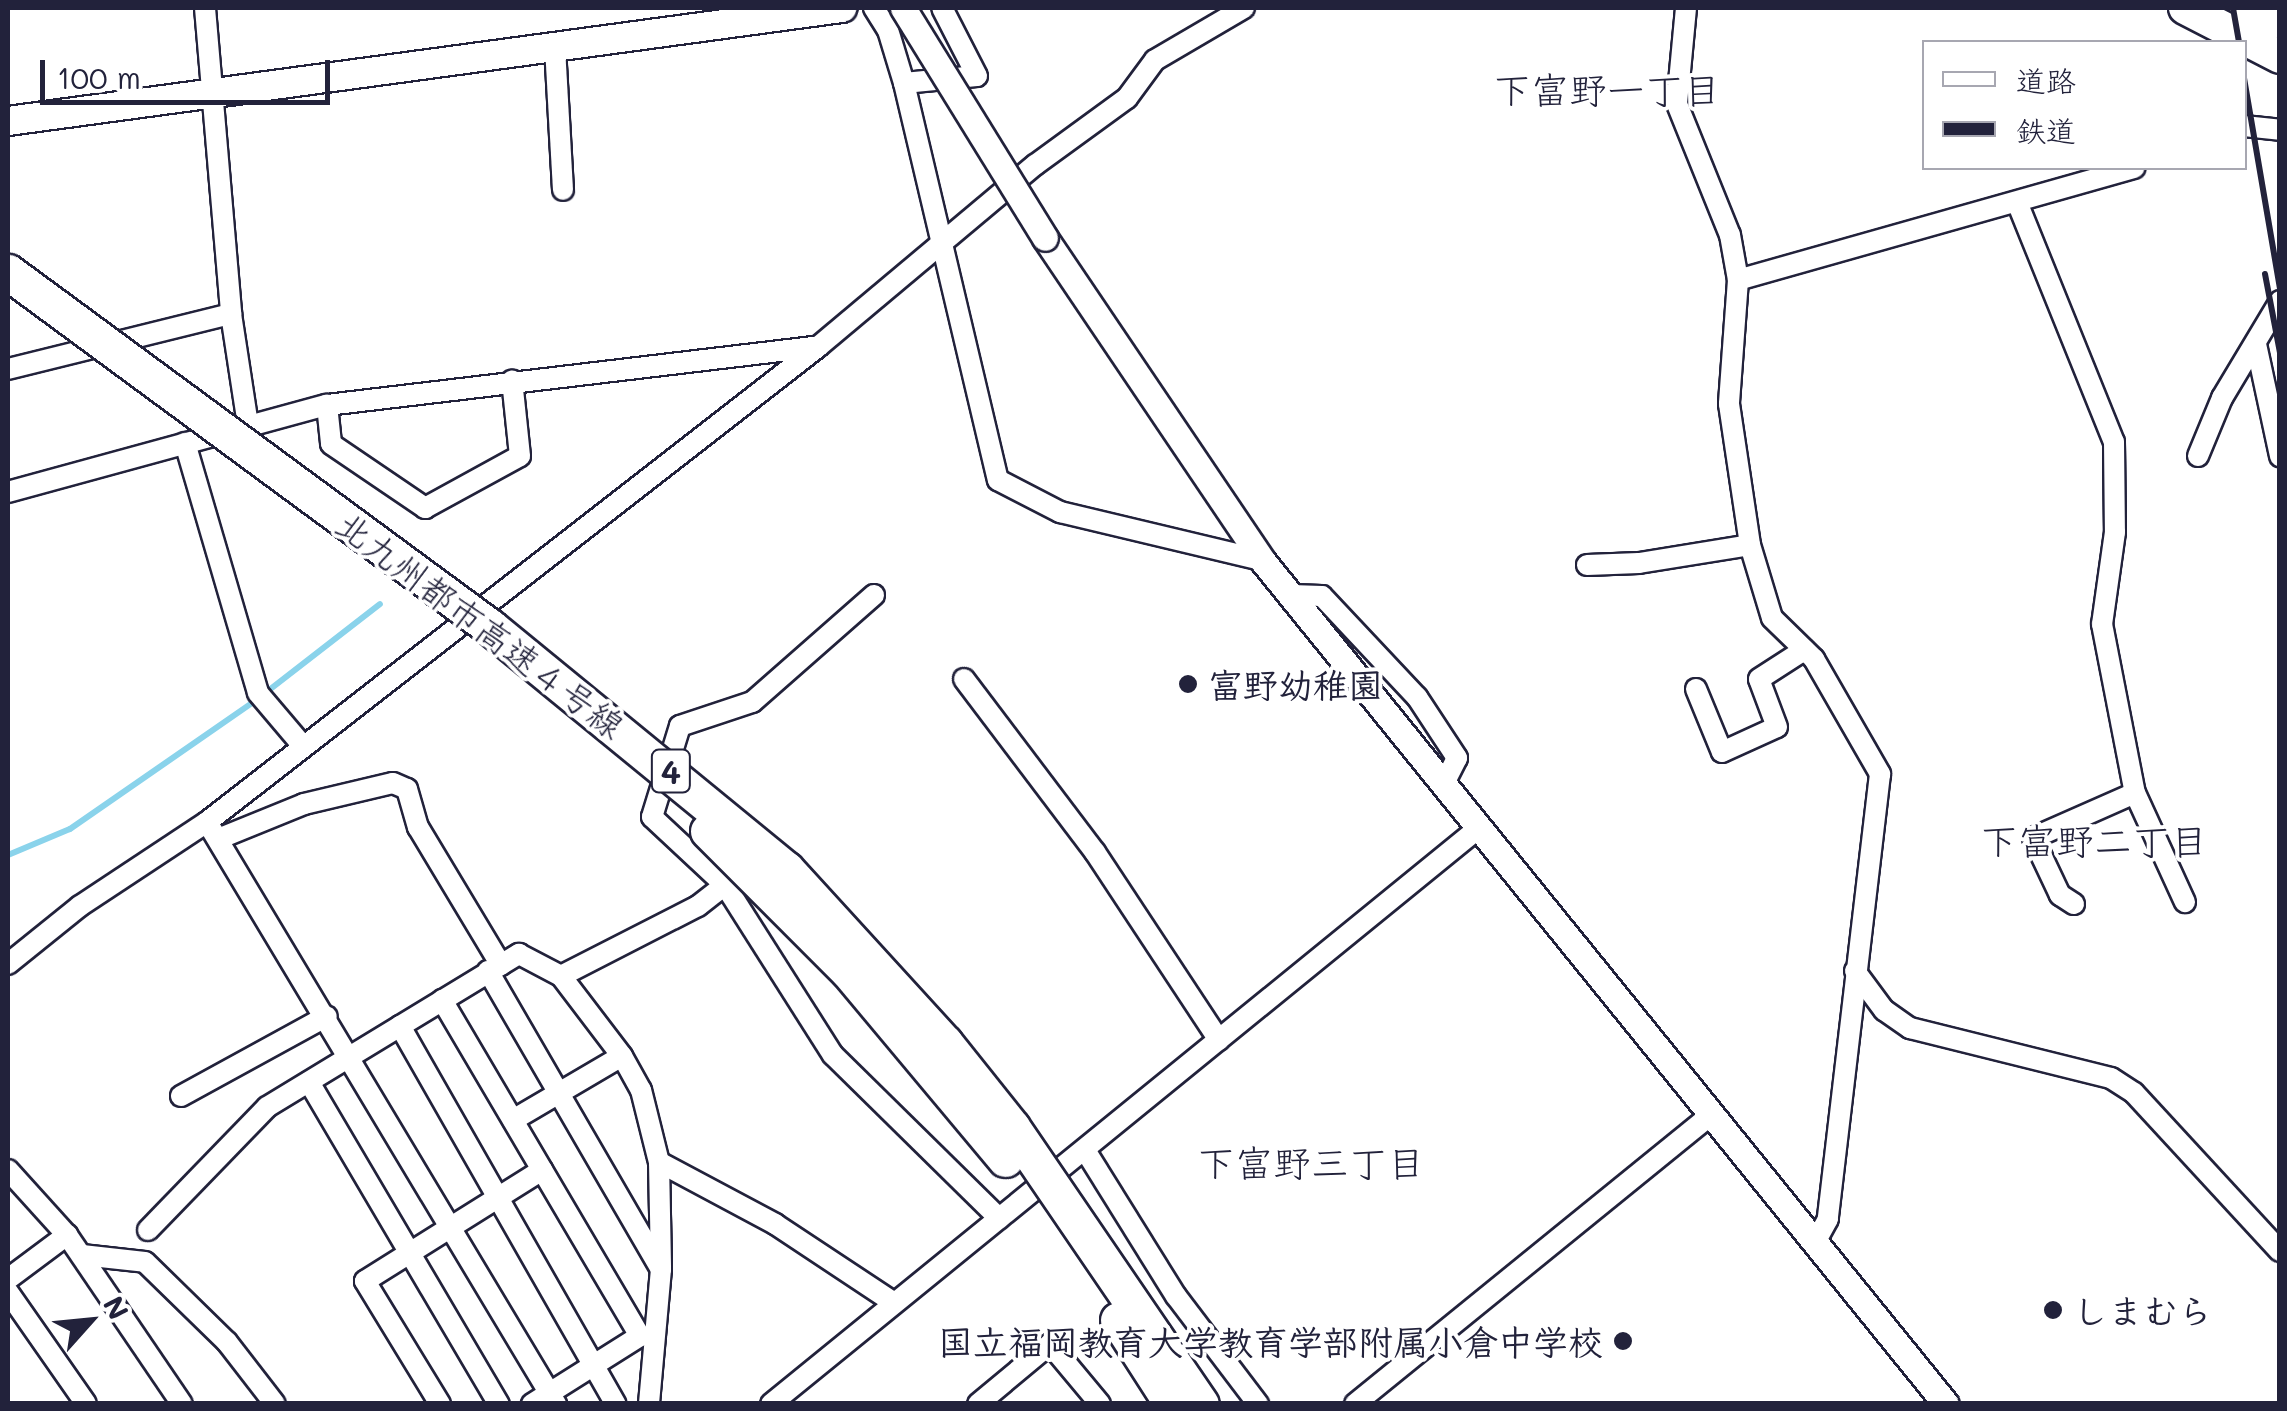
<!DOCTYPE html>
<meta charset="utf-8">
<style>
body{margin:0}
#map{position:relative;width:2287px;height:1411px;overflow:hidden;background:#fff;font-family:Mali,"Klee One",sans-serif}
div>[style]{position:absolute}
.stream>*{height:6px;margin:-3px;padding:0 3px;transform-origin:3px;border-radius:3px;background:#8ad3eb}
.roads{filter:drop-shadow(2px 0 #22223b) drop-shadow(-2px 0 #22223b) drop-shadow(0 2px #22223b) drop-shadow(0 -2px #22223b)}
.minor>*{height:20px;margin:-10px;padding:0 10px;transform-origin:10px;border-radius:10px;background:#fff}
.tertiary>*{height:25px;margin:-12.5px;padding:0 12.5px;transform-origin:12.5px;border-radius:12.5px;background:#fff}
.secondary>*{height:28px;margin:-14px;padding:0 14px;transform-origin:14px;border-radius:14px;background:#fff}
.trunk>*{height:32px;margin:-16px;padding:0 16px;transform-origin:16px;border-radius:16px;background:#fff}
.rail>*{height:6px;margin:-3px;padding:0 3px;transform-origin:3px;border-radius:3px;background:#22223b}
.bridges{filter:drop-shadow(2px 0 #22223b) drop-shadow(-2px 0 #22223b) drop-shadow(0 2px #22223b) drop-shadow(0 -2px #22223b)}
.tertiary-bridge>*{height:25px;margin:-12.5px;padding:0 12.5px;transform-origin:12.5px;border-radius:12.5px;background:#fff}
.motorway-bridge>*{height:35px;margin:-17.5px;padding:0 17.5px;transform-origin:17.5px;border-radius:17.5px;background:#fff}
.dots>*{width:28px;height:28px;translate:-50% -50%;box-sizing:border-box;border:5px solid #fff;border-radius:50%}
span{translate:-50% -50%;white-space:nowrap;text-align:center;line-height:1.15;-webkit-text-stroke:8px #fff;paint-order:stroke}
.shield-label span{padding:2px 8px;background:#fff;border:2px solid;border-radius:8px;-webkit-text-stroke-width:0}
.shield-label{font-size:32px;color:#22223b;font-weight:700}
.street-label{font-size:35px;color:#22223b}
.poi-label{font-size:35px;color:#22223b;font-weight:700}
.left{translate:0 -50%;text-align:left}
.right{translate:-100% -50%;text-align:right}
.neighbourhood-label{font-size:38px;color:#22223b}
.frame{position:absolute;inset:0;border:10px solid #22223b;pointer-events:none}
.legend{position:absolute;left:1922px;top:40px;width:325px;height:130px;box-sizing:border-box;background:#fff;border:2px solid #a7a7b1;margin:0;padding:12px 18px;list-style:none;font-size:30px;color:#22223b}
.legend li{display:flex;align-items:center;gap:20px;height:50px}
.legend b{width:50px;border:2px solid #a7a7b1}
.north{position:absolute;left:40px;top:1271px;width:100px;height:100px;-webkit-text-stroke:8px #fff;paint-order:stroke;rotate:63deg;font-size:28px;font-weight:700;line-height:40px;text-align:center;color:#22223b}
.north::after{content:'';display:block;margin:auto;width:35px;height:45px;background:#22223b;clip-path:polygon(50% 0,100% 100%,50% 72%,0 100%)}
.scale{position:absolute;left:40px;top:60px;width:290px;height:45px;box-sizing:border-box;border:5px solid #22223b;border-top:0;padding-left:12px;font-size:30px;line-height:35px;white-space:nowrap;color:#22223b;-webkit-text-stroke:8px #fff;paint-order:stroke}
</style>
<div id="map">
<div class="stream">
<i style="left:8px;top:855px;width:67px;rotate:-22.8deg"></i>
<i style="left:70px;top:829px;width:225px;rotate:-34.7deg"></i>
<i style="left:255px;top:701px;width:158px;rotate:-37.8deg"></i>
</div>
<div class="roads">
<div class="minor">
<i style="left:205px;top:8px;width:307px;rotate:85.1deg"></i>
<i style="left:231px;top:314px;width:112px;rotate:81.3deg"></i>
<i style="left:874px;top:8px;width:26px;rotate:58deg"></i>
<i style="left:888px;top:30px;width:55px;rotate:73.2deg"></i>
<i style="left:904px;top:83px;width:408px;rotate:76.7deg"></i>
<i style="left:998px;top:480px;width:70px;rotate:27.3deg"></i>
<i style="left:1060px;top:512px;width:208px;rotate:13.4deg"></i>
<i style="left:1686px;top:8px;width:96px;rotate:95.4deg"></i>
<i style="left:1677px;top:104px;width:141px;rotate:68deg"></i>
<i style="left:1730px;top:235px;width:46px;rotate:79.9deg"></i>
<i style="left:1738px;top:280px;width:124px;rotate:94.2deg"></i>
<i style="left:1729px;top:404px;width:143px;rotate:81.5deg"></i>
<i style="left:1750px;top:545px;width:76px;rotate:73.2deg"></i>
<i style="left:1772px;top:618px;width:59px;rotate:44.3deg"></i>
<i style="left:1814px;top:659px;width:133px;rotate:60.1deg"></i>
<i style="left:1880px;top:774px;width:448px;rotate:96.7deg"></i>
<i style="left:1828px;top:1219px;width:25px;rotate:119deg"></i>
<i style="left:555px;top:47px;width:143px;rotate:86.8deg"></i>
<i style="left:904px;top:83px;width:73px;rotate:-5.5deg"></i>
<i style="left:977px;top:76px;width:76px;rotate:-117.2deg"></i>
<i style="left:2244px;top:126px;width:36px;rotate:6deg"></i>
<i style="left:2017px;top:202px;width:259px;rotate:68deg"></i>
<i style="left:2114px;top:442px;width:90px;rotate:89.4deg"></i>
<i style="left:2115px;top:532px;width:93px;rotate:98deg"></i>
<i style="left:2102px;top:624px;width:172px;rotate:79deg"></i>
<i style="left:2135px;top:793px;width:120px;rotate:65.4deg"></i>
<i style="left:1738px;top:280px;width:412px;rotate:-15.8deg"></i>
<i style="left:2256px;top:344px;width:115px;rotate:77.9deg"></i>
<i style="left:8px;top:369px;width:230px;rotate:-13.9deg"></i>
<i style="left:327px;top:405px;width:39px;rotate:84deg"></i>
<i style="left:331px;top:444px;width:114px;rotate:34.2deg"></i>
<i style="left:425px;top:508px;width:108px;rotate:-28.7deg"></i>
<i style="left:520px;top:456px;width:76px;rotate:-96deg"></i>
<i style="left:185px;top:443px;width:260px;rotate:73.7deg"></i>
<i style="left:258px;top:693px;width:70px;rotate:49.7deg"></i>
<i style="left:2198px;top:456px;width:63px;rotate:-67.5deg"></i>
<i style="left:2222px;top:398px;width:113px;rotate:-59.1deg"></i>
<i style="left:8px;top:492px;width:331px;rotate:-15.3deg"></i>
<i style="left:327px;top:405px;width:493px;rotate:-6.8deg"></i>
<i style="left:1587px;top:565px;width:52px;rotate:-2.2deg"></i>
<i style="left:1639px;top:563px;width:112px;rotate:-9.2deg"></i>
<i style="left:874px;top:595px;width:162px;rotate:138.7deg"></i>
<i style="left:752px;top:702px;width:76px;rotate:161.6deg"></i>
<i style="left:680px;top:726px;width:95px;rotate:107.1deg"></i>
<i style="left:652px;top:817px;width:100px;rotate:43deg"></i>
<i style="left:725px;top:885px;width:201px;rotate:57.6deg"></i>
<i style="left:833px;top:1055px;width:233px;rotate:44.5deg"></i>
<i style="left:1291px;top:595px;width:31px;rotate:2deg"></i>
<i style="left:1322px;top:596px;width:139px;rotate:46.8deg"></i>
<i style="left:1417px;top:697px;width:73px;rotate:56.7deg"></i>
<i style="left:1457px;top:758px;width:28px;rotate:117deg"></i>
<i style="left:964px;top:679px;width:217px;rotate:52.9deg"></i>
<i style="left:1095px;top:852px;width:225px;rotate:56.6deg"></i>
<i style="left:1696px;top:689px;width:68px;rotate:67.6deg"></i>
<i style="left:1722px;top:752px;width:60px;rotate:-24.4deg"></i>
<i style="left:1777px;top:727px;width:51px;rotate:-110.6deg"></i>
<i style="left:1759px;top:679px;width:54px;rotate:-32.8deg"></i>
<i style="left:207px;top:822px;width:679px;rotate:59.05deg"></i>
<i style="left:218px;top:839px;width:93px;rotate:-22.1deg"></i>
<i style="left:304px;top:804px;width:91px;rotate:-13.3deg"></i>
<i style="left:393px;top:783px;width:15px;rotate:23deg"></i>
<i style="left:407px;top:789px;width:40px;rotate:74deg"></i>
<i style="left:418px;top:827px;width:161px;rotate:59deg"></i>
<i style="left:2074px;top:904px;width:17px;rotate:-147deg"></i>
<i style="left:2060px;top:895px;width:63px;rotate:-115.3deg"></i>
<i style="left:2033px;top:838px;width:111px;rotate:-23.8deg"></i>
<i style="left:8px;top:964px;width:92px;rotate:-38.9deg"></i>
<i style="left:80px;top:906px;width:152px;rotate:-33.5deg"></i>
<i style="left:207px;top:822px;width:775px;rotate:-37.87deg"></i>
<i style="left:819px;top:346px;width:282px;rotate:-40deg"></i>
<i style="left:1035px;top:165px;width:114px;rotate:-36.1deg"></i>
<i style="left:1127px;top:98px;width:47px;rotate:-53.6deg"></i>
<i style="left:1155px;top:60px;width:103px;rotate:-30.3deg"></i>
<i style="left:488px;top:971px;width:345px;rotate:59.9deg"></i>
<i style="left:661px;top:1269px;width:136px;rotate:95.1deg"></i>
<i style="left:1855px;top:971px;width:49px;rotate:53.4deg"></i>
<i style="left:1884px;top:1010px;width:32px;rotate:35deg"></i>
<i style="left:1910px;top:1028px;width:207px;rotate:14deg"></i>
<i style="left:2111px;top:1078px;width:27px;rotate:33deg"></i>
<i style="left:2134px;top:1093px;width:215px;rotate:47.3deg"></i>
<i style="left:561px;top:976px;width:154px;rotate:-27.1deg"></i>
<i style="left:698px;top:906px;width:34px;rotate:-38deg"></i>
<i style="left:442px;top:1000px;width:390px;rotate:59.5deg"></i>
<i style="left:640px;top:1336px;width:128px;rotate:147.8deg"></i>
<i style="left:400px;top:1026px;width:435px;rotate:60.3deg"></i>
<i style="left:309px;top:1082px;width:374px;rotate:59.5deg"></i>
<i style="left:181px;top:1096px;width:166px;rotate:-28.7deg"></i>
<i style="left:513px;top:1120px;width:126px;rotate:-30.4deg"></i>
<i style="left:1085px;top:1150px;width:172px;rotate:58.1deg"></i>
<i style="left:1176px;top:1296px;width:136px;rotate:52.8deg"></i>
<i style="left:659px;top:1162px;width:105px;rotate:88.9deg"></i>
<i style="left:8px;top:1170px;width:88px;rotate:47.8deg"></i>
<i style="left:67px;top:1235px;width:204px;rotate:55.8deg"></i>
<i style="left:148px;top:1230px;width:171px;rotate:-45.9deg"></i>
<i style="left:267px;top:1107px;width:295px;rotate:-31.3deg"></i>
<i style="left:519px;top:954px;width:47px;rotate:27.6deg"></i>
<i style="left:561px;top:976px;width:101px;rotate:52.7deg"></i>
<i style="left:622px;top:1056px;width:39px;rotate:61deg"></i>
<i style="left:641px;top:1090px;width:74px;rotate:76deg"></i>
<i style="left:659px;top:1162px;width:132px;rotate:28.1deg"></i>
<i style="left:775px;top:1224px;width:141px;rotate:33.5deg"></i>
<i style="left:82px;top:1255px;width:63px;rotate:6.3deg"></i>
<i style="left:145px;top:1262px;width:115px;rotate:44.3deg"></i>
<i style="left:227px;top:1342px;width:78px;rotate:52.3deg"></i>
<i style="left:8px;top:1279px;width:74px;rotate:-36.7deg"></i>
<i style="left:8px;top:1292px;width:136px;rotate:55.1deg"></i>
<i style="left:440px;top:1404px;width:144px;rotate:-121.4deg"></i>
<i style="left:365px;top:1281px;width:209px;rotate:-32.1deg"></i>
<i style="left:771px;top:1404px;width:914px;rotate:-39.14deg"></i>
<i style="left:978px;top:1404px;width:94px;rotate:-39.8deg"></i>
<i style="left:1050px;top:1344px;width:78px;rotate:50.2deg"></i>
<i style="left:1355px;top:1404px;width:459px;rotate:-39.1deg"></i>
</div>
<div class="tertiary">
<i style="left:1045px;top:238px;width:388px;rotate:56deg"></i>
<i style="left:1262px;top:560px;width:1086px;rotate:50.98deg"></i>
</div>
<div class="secondary">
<i style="left:8px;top:121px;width:842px;rotate:-7.72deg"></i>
</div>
<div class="trunk">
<i style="left:2185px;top:8px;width:107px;rotate:27.3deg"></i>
<i style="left:2250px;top:8px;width:33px;rotate:25deg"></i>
</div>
</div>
<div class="rail">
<i style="left:2233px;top:8px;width:35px;rotate:80deg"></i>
<i style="left:2244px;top:78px;width:214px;rotate:80.3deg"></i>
<i style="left:2265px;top:274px;width:80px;rotate:79.2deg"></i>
</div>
<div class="bridges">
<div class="tertiary-bridge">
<i style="left:903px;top:8px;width:270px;rotate:58.3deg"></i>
</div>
<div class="motorway-bridge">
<i style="left:8px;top:272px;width:599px;rotate:36.37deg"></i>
<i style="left:490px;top:627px;width:382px;rotate:39.3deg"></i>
<i style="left:786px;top:869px;width:236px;rotate:47.6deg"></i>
<i style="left:945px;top:1043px;width:107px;rotate:51.4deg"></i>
<i style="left:1012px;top:1127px;width:335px;rotate:55.7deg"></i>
<i style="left:708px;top:831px;width:198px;rotate:45deg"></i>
<i style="left:848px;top:971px;width:245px;rotate:50.1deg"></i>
<i style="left:1118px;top:1320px;width:100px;rotate:57.3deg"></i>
</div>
</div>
<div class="dots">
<i style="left:1188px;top:684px;background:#22223b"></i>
<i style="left:2053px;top:1310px;background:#22223b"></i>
<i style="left:1623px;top:1341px;background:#22223b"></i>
</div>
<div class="shield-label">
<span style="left:671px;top:771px">4</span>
</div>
<div class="street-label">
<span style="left:481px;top:624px;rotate:37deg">北九州都市高速４号線</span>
</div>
<div class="poi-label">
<span class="left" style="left:1208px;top:684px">富野幼稚園</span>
<span class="left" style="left:2073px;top:1310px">しまむら</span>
<span class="right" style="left:1603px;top:1341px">国立福岡教育大学教育学部附属小倉中学校</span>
</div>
<div class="neighbourhood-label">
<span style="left:1607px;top:90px">下富野一丁目</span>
<span style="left:2094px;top:841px">下富野二丁目</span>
<span style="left:1311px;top:1163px">下富野三丁目</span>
</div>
<div class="frame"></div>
<ul class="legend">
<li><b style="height:12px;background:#fff"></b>道路</li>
<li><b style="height:12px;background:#22223b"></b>鉄道</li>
</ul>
<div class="north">N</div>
<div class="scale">100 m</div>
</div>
